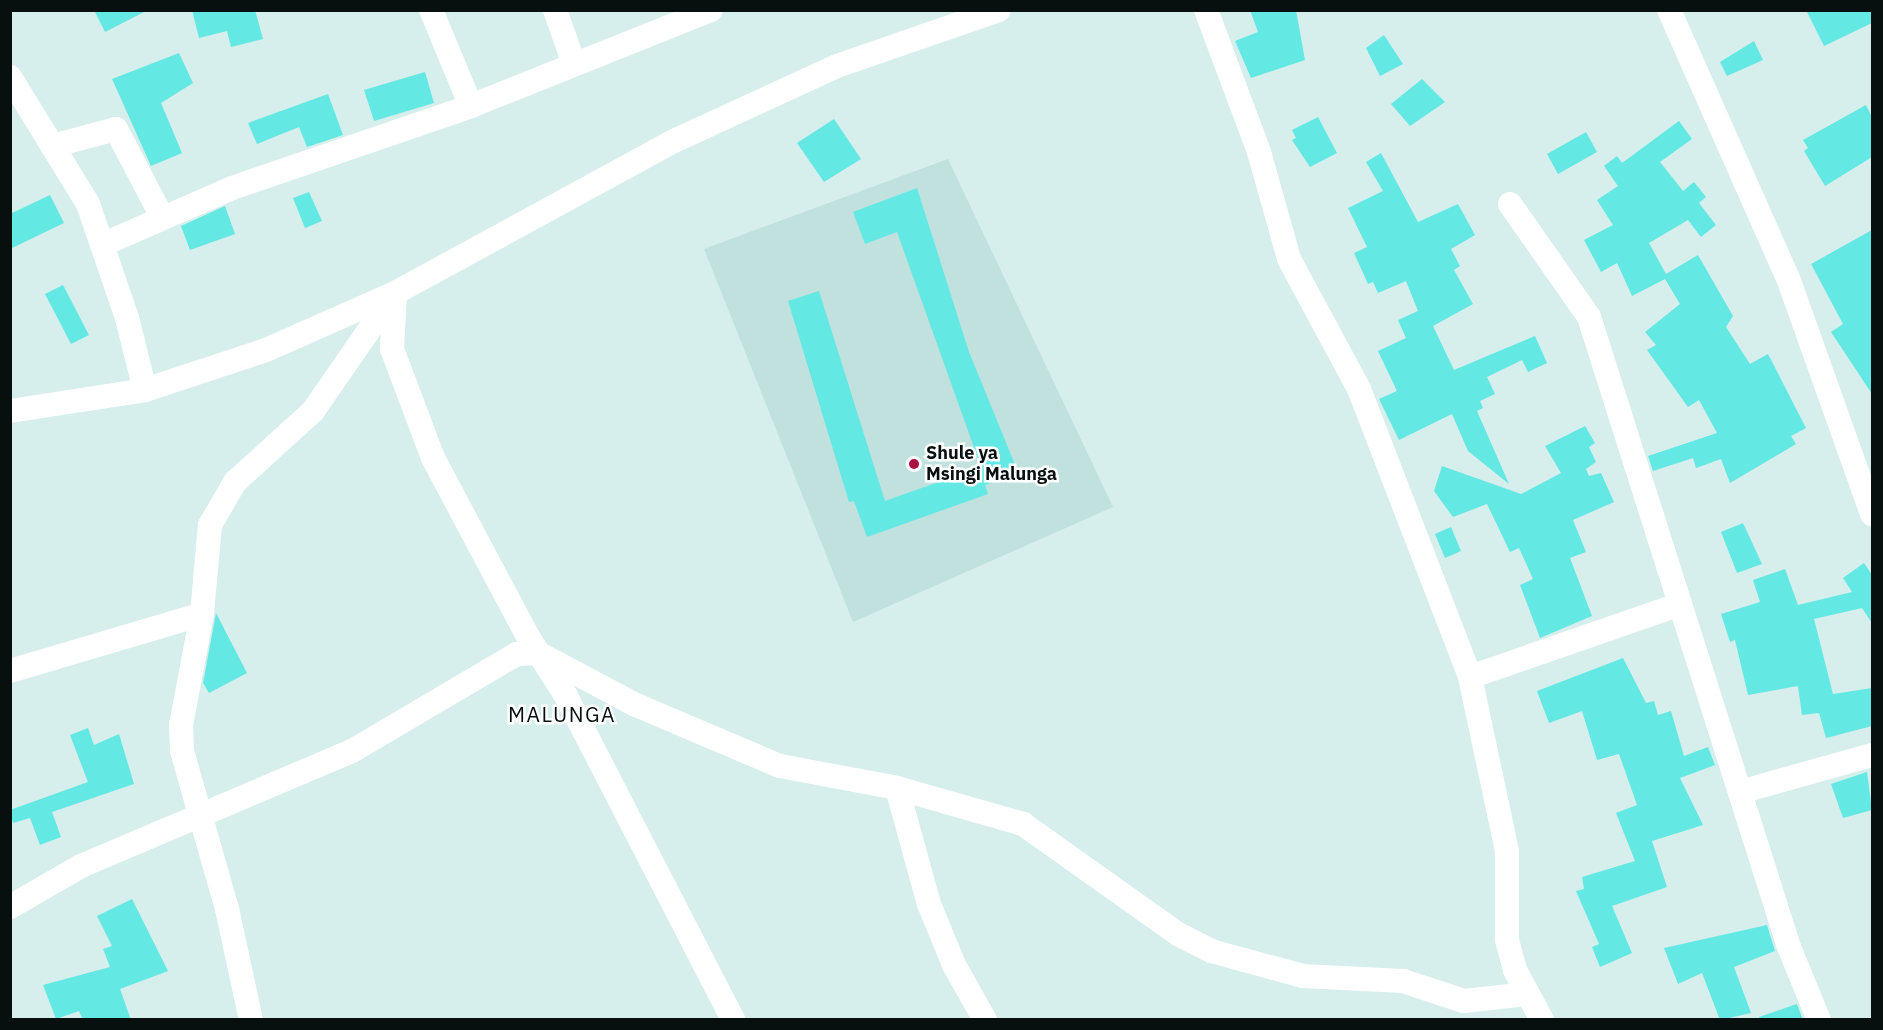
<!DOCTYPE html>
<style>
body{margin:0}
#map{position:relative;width:1883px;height:1030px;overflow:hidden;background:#d6eeec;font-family:"IBM Plex Sans",sans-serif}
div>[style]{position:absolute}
.built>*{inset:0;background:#c0e1de}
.building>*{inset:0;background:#63e8e3}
.minor>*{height:24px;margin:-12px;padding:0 12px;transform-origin:12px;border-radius:12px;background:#fff}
.dots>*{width:16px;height:16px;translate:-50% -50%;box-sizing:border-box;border:3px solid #fff;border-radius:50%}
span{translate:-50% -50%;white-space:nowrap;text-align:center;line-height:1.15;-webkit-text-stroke:5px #fff;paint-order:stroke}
.poi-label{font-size:18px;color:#070f0f;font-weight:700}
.left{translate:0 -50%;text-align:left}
.quarter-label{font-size:21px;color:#070f0f;letter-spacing:1.5px}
.frame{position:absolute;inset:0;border:12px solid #070f0f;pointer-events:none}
</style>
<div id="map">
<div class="built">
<i style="clip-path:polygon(948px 159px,1113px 507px,853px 622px,704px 249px)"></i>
</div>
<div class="building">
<i style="clip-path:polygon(94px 10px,148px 10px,105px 32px)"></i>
<i style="clip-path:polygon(192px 10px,255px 10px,263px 39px,231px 47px,227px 31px,199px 38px)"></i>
<i style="clip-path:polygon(1250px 10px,1296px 10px,1305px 60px,1251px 78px,1235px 41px,1258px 32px)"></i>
<i style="clip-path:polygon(1806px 10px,1872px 10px,1872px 23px,1824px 46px)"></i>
<i style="clip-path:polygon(1384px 35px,1403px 64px,1380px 76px,1366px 48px)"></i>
<i style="clip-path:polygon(1754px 41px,1763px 60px,1727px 76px,1720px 62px)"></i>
<i style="clip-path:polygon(179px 53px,193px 83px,161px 103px,182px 153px,151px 166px,112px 79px)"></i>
<i style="clip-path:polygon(425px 72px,434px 103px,374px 121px,364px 90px)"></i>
<i style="clip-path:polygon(1422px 79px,1445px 102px,1410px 126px,1391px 104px)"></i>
<i style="clip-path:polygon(328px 94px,343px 135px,307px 147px,299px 127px,257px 144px,248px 123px)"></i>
<i style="clip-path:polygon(1866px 105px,1872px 117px,1872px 157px,1825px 186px,1804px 151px,1808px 148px,1803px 140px)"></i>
<i style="clip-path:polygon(1318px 117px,1337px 153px,1310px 167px,1292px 140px,1296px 138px,1292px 130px)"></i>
<i style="clip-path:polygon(834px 119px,861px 159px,824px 182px,797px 143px)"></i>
<i style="clip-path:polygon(1679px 121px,1692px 139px,1660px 162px,1683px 191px,1694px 182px,1706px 197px,1699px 203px,1716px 225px,1701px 237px,1688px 220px,1649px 243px,1666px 274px,1698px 255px,1733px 316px,1726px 327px,1750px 364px,1768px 354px,1806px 428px,1791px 436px,1796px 444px,1730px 483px,1721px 459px,1696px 468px,1693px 458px,1653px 471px,1648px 456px,1717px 433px,1699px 400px,1688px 407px,1647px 350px,1656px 345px,1645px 332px,1680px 304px,1665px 279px,1632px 296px,1617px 263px,1601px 272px,1584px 240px,1613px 225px,1597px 200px,1618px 186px,1604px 166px,1617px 156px,1622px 163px)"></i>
<i style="clip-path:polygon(1586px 132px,1597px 152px,1558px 174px,1547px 154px)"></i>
<i style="clip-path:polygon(1381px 153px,1418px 222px,1458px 204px,1475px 235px,1451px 249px,1460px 266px,1454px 270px,1473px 304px,1433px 326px,1454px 370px,1535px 336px,1547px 363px,1528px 372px,1522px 360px,1487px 377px,1495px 394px,1480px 401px,1483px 408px,1477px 411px,1509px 484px,1468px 451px,1452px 414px,1399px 440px,1379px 399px,1397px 391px,1378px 351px,1406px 338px,1398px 320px,1418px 311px,1406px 281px,1378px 293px,1373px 282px,1368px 284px,1354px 253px,1367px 247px,1348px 208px,1383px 191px,1366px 162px)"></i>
<i style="clip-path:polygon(917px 188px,969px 352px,1018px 472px,985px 485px,988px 494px,867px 537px,854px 501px,849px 502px,788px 301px,819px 291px,885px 501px,981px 467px,897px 232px,865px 244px,853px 212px)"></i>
<i style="clip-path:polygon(309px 192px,322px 221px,305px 228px,293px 198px)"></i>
<i style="clip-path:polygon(50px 195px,64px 223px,10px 249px,10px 214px)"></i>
<i style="clip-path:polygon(225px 206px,235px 234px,190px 250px,181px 226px)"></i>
<i style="clip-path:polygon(1872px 230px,1872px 394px,1831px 332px,1843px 324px,1811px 264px)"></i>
<i style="clip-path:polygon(63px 285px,89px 335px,71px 344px,45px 294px)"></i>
<i style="clip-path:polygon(1585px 426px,1595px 443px,1589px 447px,1596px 462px,1586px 469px,1589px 476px,1601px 473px,1614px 502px,1573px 520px,1586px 552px,1570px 558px,1592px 616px,1540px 638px,1520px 585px,1533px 579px,1519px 548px,1510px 552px,1487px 504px,1453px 517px,1434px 491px,1442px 466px,1521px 494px,1561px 473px,1545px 446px)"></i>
<i style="clip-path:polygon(1743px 523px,1762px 564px,1737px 573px,1721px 532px)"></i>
<i style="clip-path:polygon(1451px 527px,1461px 551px,1445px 558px,1435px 534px)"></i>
<i style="clip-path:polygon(1864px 563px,1872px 575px,1872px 623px,1862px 608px,1814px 619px,1833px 694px,1872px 688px,1872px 726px,1826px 738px,1819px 713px,1802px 715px,1798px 686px,1748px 695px,1735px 640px,1730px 642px,1721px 614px,1760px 602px,1753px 580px,1785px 569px,1798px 605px,1852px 592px,1843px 578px)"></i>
<i style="clip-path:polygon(216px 613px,247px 673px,209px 693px,203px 683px)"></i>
<i style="clip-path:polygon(1623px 658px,1646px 703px,1654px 701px,1658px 715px,1671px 711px,1684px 756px,1708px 747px,1715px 765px,1680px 778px,1703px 825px,1652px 841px,1667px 887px,1612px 906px,1632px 953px,1600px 967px,1592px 947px,1599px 944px,1576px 891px,1584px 889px,1582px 877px,1635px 861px,1616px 813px,1637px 805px,1619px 754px,1597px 760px,1582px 711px,1549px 723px,1537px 691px)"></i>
<i style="clip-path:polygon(88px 728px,94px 745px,119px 734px,134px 784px,52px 812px,61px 837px,40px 845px,30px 818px,13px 823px,10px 810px,88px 782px,70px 735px)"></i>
<i style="clip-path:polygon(1867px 772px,1872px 810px,1843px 818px,1831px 784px)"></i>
<i style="clip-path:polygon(132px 899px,168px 971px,120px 989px,131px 1020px,83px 1020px,79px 1011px,56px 1019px,43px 985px,110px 967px,103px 949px,112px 946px,97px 916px)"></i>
<i style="clip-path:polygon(1767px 925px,1775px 951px,1734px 967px,1751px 1013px,1720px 1020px,1702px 973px,1678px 984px,1664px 948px)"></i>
<i style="clip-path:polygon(1797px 1004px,1803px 1020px,1759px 1020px,1759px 1017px)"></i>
</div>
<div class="minor">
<i style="left:431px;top:10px;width:104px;rotate:67.4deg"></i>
<i style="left:555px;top:10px;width:57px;rotate:70.6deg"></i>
<i style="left:1206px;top:10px;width:152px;rotate:69.5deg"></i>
<i style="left:1259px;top:152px;width:111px;rotate:74.3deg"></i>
<i style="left:1289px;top:259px;width:148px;rotate:61.7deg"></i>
<i style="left:1359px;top:389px;width:309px;rotate:68.9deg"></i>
<i style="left:1470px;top:677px;width:178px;rotate:78deg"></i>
<i style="left:1507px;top:851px;width:89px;rotate:90deg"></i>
<i style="left:1507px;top:940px;width:31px;rotate:75deg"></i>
<i style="left:1515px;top:970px;width:57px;rotate:61.6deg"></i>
<i style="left:1669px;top:10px;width:293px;rotate:66.1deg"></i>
<i style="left:1788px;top:278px;width:251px;rotate:70.4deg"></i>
<i style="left:10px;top:77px;width:149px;rotate:58.4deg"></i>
<i style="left:88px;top:204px;width:120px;rotate:71.1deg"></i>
<i style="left:127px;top:318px;width:74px;rotate:76deg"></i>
<i style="left:52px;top:146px;width:66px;rotate:-14.9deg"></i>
<i style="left:116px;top:129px;width:97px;rotate:62.4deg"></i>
<i style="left:1510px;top:204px;width:138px;rotate:55deg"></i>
<i style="left:1589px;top:317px;width:661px;rotate:72.39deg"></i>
<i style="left:1789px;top:947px;width:79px;rotate:67.7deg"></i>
<i style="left:104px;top:244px;width:140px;rotate:-23.6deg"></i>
<i style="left:232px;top:188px;width:253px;rotate:-18.9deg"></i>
<i style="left:471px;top:106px;width:258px;rotate:-21.8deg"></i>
<i style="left:395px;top:293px;width:56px;rotate:93.1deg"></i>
<i style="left:392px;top:349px;width:116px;rotate:69.4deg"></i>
<i style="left:433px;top:458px;width:200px;rotate:62deg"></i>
<i style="left:527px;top:635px;width:72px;rotate:57.4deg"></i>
<i style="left:566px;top:696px;width:365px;rotate:62.7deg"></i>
<i style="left:10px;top:411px;width:137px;rotate:-8.8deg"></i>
<i style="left:145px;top:390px;width:127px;rotate:-18.3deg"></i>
<i style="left:266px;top:350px;width:141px;rotate:-23.8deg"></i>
<i style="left:395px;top:293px;width:318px;rotate:-28.6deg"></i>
<i style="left:674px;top:141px;width:179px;rotate:-24.7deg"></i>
<i style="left:837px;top:66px;width:171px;rotate:-19.1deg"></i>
<i style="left:10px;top:671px;width:200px;rotate:-16.5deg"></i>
<i style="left:1470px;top:677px;width:220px;rotate:-19.1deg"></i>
<i style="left:897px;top:788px;width:120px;rotate:74.6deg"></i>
<i style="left:929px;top:904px;width:66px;rotate:67.7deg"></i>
<i style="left:954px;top:965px;width:63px;rotate:60.6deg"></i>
<i style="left:1740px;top:792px;width:137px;rotate:-15.7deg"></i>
<i style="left:10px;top:907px;width:82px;rotate:-30deg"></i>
<i style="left:81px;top:866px;width:294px;rotate:-23deg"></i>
<i style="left:352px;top:751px;width:191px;rotate:-30.5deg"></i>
<i style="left:517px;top:654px;width:21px;rotate:-3deg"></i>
<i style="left:538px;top:653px;width:111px;rotate:28deg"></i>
<i style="left:636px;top:705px;width:156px;rotate:23deg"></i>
<i style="left:780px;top:766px;width:119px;rotate:10.6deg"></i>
<i style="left:897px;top:788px;width:131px;rotate:15.9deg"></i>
<i style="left:1023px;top:824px;width:190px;rotate:35.4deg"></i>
<i style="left:1178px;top:934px;width:37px;rotate:27deg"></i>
<i style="left:1211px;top:951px;width:95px;rotate:15.2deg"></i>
<i style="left:1303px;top:976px;width:100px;rotate:2.9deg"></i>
<i style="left:1403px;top:981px;width:64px;rotate:18.2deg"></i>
<i style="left:1464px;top:1001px;width:63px;rotate:-6.3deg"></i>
<i style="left:251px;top:1020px;width:114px;rotate:-102.2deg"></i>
<i style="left:227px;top:909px;width:164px;rotate:-105.9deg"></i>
<i style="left:182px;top:751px;width:26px;rotate:-92deg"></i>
<i style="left:181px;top:725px;width:113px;rotate:-79.3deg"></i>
<i style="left:202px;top:614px;width:89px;rotate:-84.9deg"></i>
<i style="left:210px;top:525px;width:50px;rotate:-59.8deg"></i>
<i style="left:235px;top:482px;width:105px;rotate:-42.3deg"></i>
<i style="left:313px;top:411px;width:142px;rotate:-55.3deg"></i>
</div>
<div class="dots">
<i style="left:914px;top:464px;background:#a81141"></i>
</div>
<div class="poi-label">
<span class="left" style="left:926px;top:464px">Shule ya<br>Msingi Malunga</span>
</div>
<div class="quarter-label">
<span style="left:562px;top:714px">MALUNGA</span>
</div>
<div class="frame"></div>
</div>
